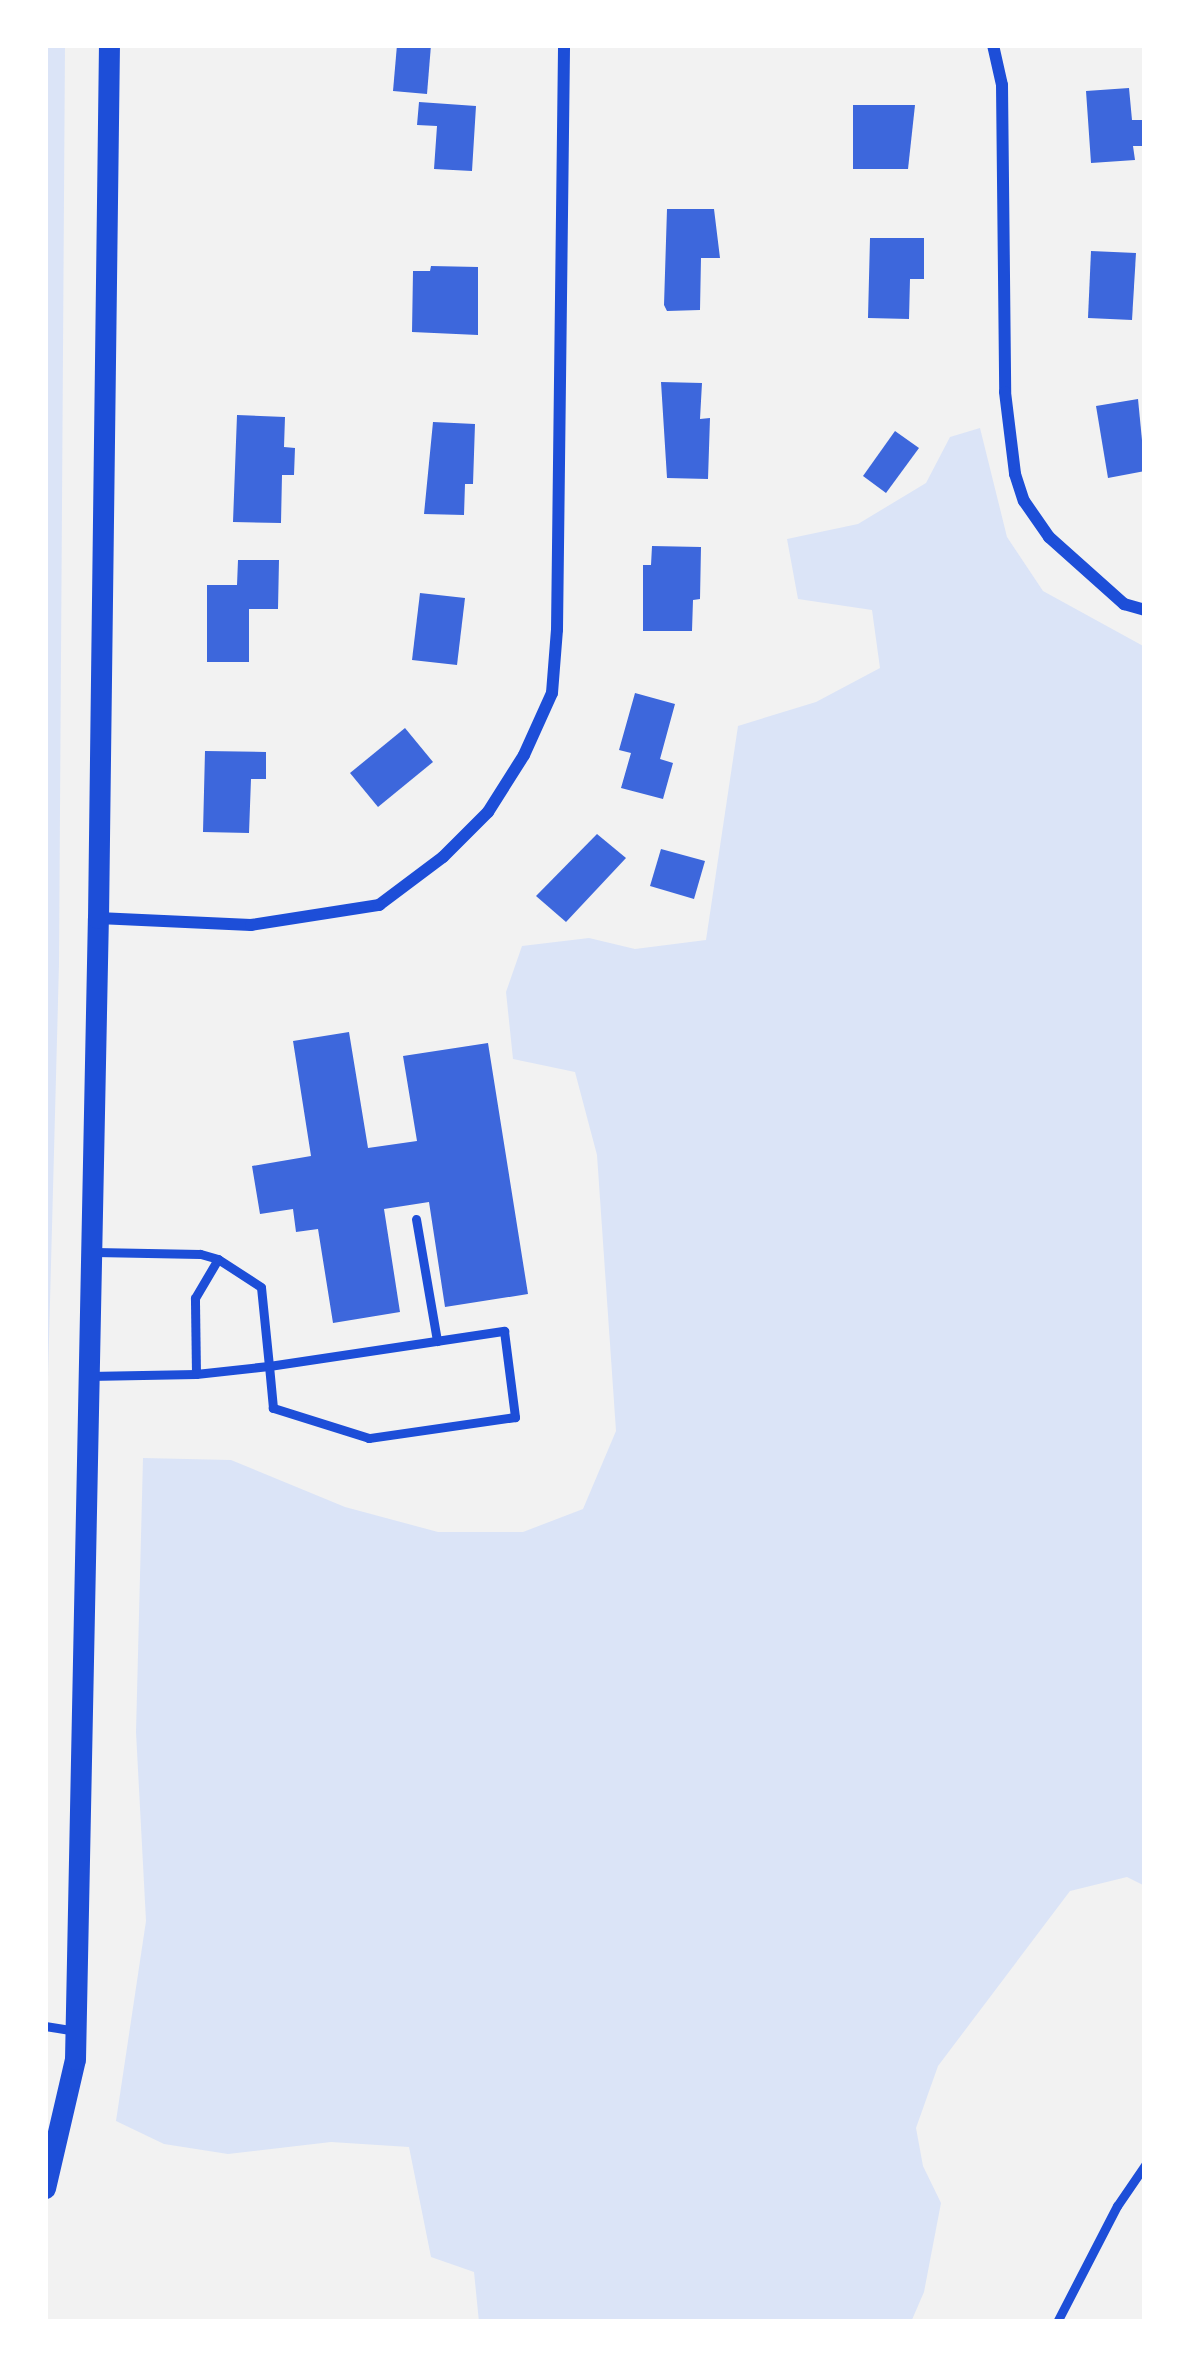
<!DOCTYPE html>
<style>
body{margin:0}
#map{position:relative;width:1190px;height:2367px;overflow:hidden;background:#f2f2f2;font-family:Figtree,sans-serif}
div>[style]{position:absolute}
.green>*{inset:0;background:#dbe4f7}
.building>*{inset:0;background:#3d67dc}
.service>*{height:9px;margin:-4.5px;padding:0 4.5px;transform-origin:4.5px;border-radius:4.5px;background:#1d4ed8}
.minor>*{height:12px;margin:-6px;padding:0 6px;transform-origin:6px;border-radius:6px;background:#1d4ed8}
.tertiary>*{height:21px;margin:-10.5px;padding:0 10.5px;transform-origin:10.5px;border-radius:10.5px;background:#1d4ed8}
span{translate:-50% -50%;white-space:nowrap;text-align:center;line-height:1.15;-webkit-text-stroke:10px #fff;paint-order:stroke}
.frame{position:absolute;inset:0;border:48px solid #fff;pointer-events:none}
</style>
<div id="map">
<div class="green">
<i style="clip-path:polygon(45px 45px,65px 45px,59px 964px,47px 1415px,45px 1894px)"></i>
<i style="clip-path:polygon(980px 428px,1007px 537px,1043px 591px,1145px 647px,1145px 1886px,1127px 1877px,1070px 1891px,938px 2066px,916px 2128px,923px 2166px,941px 2203px,924px 2292px,911px 2322px,479px 2322px,474px 2272px,431px 2257px,409px 2147px,331px 2142px,228px 2154px,164px 2144px,116px 2121px,146px 1921px,136px 1732px,143px 1458px,231px 1460px,345px 1507px,438px 1532px,523px 1532px,583px 1509px,616px 1431px,597px 1155px,575px 1072px,513px 1059px,506px 992px,522px 946px,589px 938px,635px 949px,706px 940px,738px 726px,816px 702px,880px 668px,872px 610px,798px 599px,787px 539px,858px 524px,926px 483px,950px 437px)"></i>
</div>
<div class="building">
<i style="clip-path:polygon(397px 45px,431px 45px,427px 94px,393px 91px)"></i>
<i style="clip-path:polygon(1129px 88px,1132px 120px,1145px 120px,1145px 146px,1133px 146px,1135px 160px,1091px 163px,1086px 91px)"></i>
<i style="clip-path:polygon(419px 102px,476px 106px,472px 171px,434px 169px,437px 126px,417px 125px)"></i>
<i style="clip-path:polygon(853px 105px,915px 105px,908px 169px,853px 169px)"></i>
<i style="clip-path:polygon(667px 209px,714px 209px,720px 258px,701px 258px,700px 310px,667px 311px,664px 305px)"></i>
<i style="clip-path:polygon(870px 238px,924px 238px,924px 279px,910px 279px,909px 319px,868px 318px)"></i>
<i style="clip-path:polygon(1091px 251px,1136px 253px,1132px 320px,1088px 318px)"></i>
<i style="clip-path:polygon(431px 266px,478px 267px,478px 335px,412px 332px,413px 271px,430px 271px)"></i>
<i style="clip-path:polygon(661px 382px,702px 383px,700px 419px,710px 418px,708px 479px,667px 478px)"></i>
<i style="clip-path:polygon(1138px 399px,1145px 471px,1108px 478px,1096px 406px)"></i>
<i style="clip-path:polygon(237px 415px,285px 417px,284px 447px,295px 448px,294px 475px,282px 475px,281px 523px,233px 522px)"></i>
<i style="clip-path:polygon(433px 422px,475px 424px,473px 484px,465px 484px,464px 515px,424px 514px)"></i>
<i style="clip-path:polygon(895px 431px,919px 448px,886px 493px,863px 476px)"></i>
<i style="clip-path:polygon(652px 546px,701px 547px,700px 599px,693px 600px,692px 631px,643px 631px,643px 565px,651px 565px)"></i>
<i style="clip-path:polygon(238px 560px,279px 560px,278px 609px,249px 609px,249px 662px,207px 662px,207px 585px,237px 585px)"></i>
<i style="clip-path:polygon(420px 593px,465px 598px,457px 665px,412px 660px)"></i>
<i style="clip-path:polygon(635px 693px,675px 704px,660px 759px,673px 763px,663px 799px,621px 788px,631px 753px,619px 750px)"></i>
<i style="clip-path:polygon(405px 728px,433px 762px,378px 807px,350px 773px)"></i>
<i style="clip-path:polygon(205px 751px,266px 752px,266px 779px,251px 779px,249px 833px,203px 832px)"></i>
<i style="clip-path:polygon(597px 834px,626px 858px,566px 922px,536px 896px)"></i>
<i style="clip-path:polygon(661px 849px,705px 861px,694px 899px,650px 886px)"></i>
<i style="clip-path:polygon(349px 1032px,368px 1148px,417px 1141px,403px 1056px,488px 1043px,528px 1294px,445px 1307px,429px 1202px,384px 1209px,400px 1312px,333px 1323px,318px 1229px,296px 1232px,293px 1209px,260px 1214px,252px 1166px,311px 1156px,293px 1041px)"></i>
</div>
<div class="service">
<i style="left:416px;top:1219px;width:124px;rotate:80.2deg"></i>
<i style="left:196px;top:1374px;width:76px;rotate:-90.8deg"></i>
<i style="left:195px;top:1298px;width:45px;rotate:-59.5deg"></i>
<i style="left:89px;top:1376px;width:107px;rotate:-1.1deg"></i>
<i style="left:196px;top:1374px;width:73px;rotate:-6.3deg"></i>
<i style="left:269px;top:1366px;width:238px;rotate:-8.5deg"></i>
<i style="left:504px;top:1331px;width:87px;rotate:82.7deg"></i>
<i style="left:515px;top:1417px;width:148px;rotate:171.8deg"></i>
<i style="left:369px;top:1438px;width:101px;rotate:-162.6deg"></i>
<i style="left:273px;top:1408px;width:42px;rotate:-95.4deg"></i>
<i style="left:269px;top:1366px;width:79px;rotate:-95.8deg"></i>
<i style="left:261px;top:1287px;width:51px;rotate:-146.9deg"></i>
<i style="left:218px;top:1259px;width:19px;rotate:-164deg"></i>
<i style="left:200px;top:1254px;width:105px;rotate:-178.9deg"></i>
<i style="left:45px;top:2026px;width:30px;rotate:9deg"></i>
<i style="left:1057px;top:2322px;width:131px;rotate:-62.7deg"></i>
<i style="left:1117px;top:2206px;width:50px;rotate:-55.7deg"></i>
</div>
<div class="minor">
<i style="left:993px;top:45px;width:41px;rotate:77.3deg"></i>
<i style="left:1002px;top:85px;width:307px;rotate:89.4deg"></i>
<i style="left:1005px;top:392px;width:83px;rotate:83deg"></i>
<i style="left:1015px;top:474px;width:28px;rotate:72deg"></i>
<i style="left:1024px;top:501px;width:44px;rotate:55.2deg"></i>
<i style="left:1049px;top:537px;width:101px;rotate:41.8deg"></i>
<i style="left:1124px;top:604px;width:22px;rotate:16deg"></i>
<i style="left:98px;top:918px;width:153px;rotate:2.6deg"></i>
<i style="left:251px;top:925px;width:130px;rotate:-8.9deg"></i>
<i style="left:379px;top:905px;width:80px;rotate:-36.9deg"></i>
<i style="left:443px;top:857px;width:64px;rotate:-45deg"></i>
<i style="left:488px;top:812px;width:67px;rotate:-57.7deg"></i>
<i style="left:524px;top:755px;width:68px;rotate:-65.7deg"></i>
<i style="left:552px;top:693px;width:63px;rotate:-85.5deg"></i>
<i style="left:557px;top:630px;width:585px;rotate:-89.31deg"></i>
</div>
<div class="tertiary">
<i style="left:45px;top:2188px;width:132px;rotate:-76.9deg"></i>
<i style="left:75px;top:2059px;width:1141px;rotate:-88.85deg"></i>
<i style="left:98px;top:918px;width:873px;rotate:-89.28deg"></i>
</div>
<div class="frame"></div>
</div>
